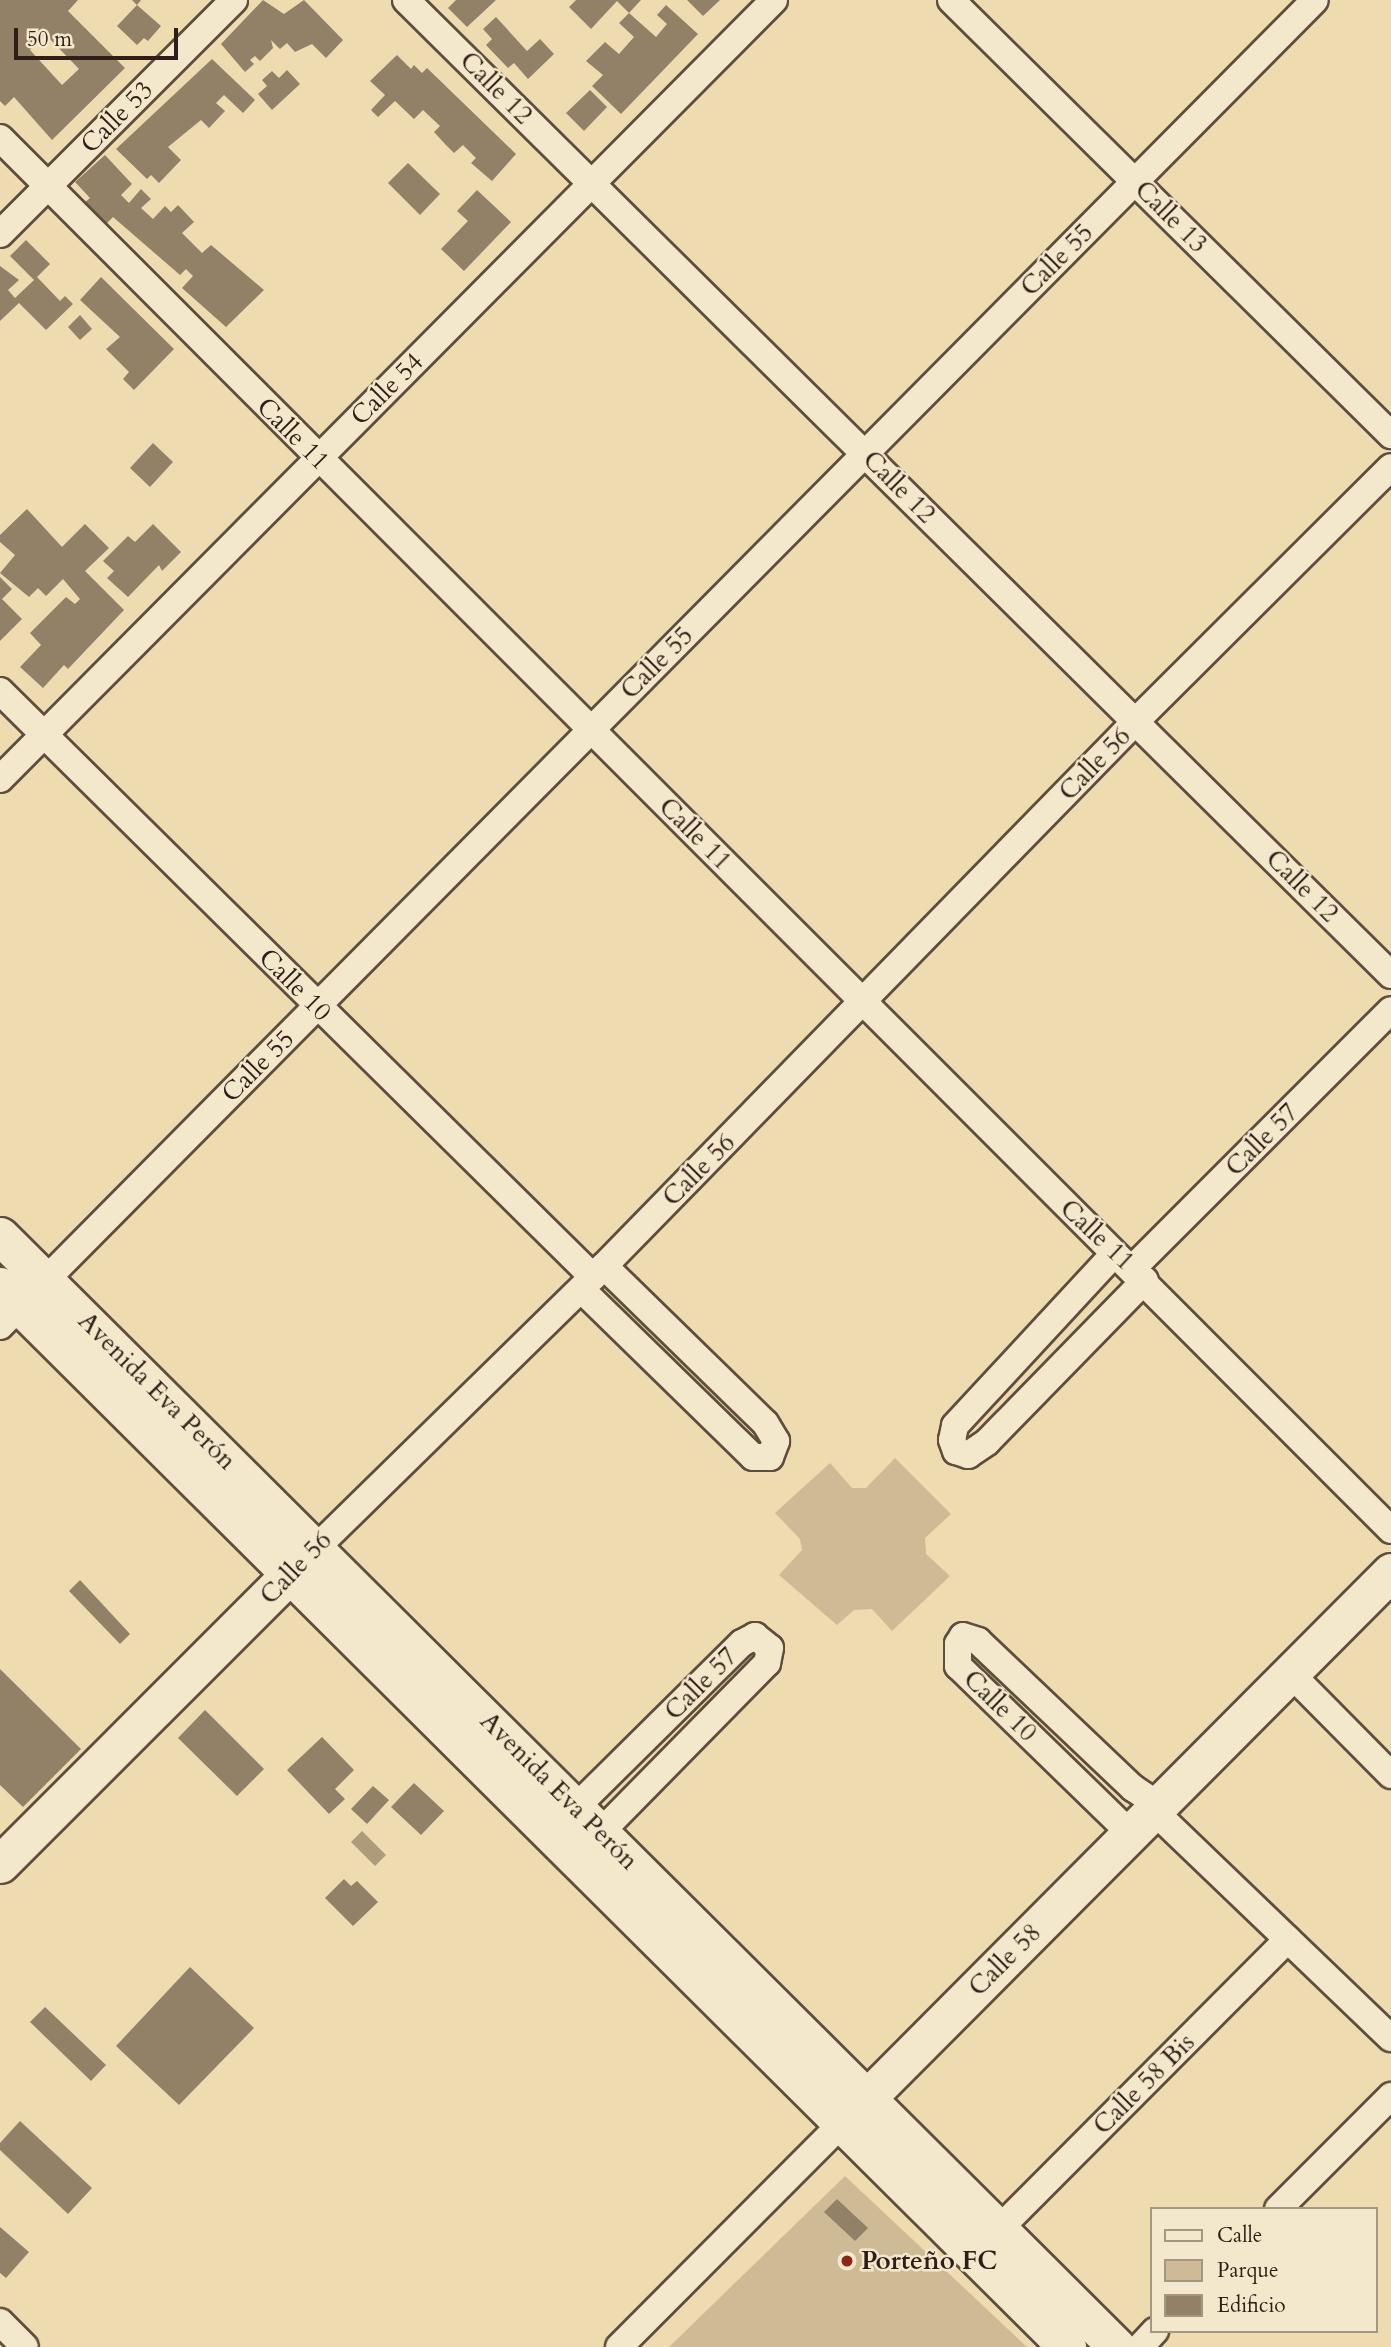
<!DOCTYPE html>
<meta charset="utf-8">
<style>
body{margin:0}
#map{position:relative;width:1391px;height:2347px;overflow:hidden;background:#eedbb0;font-family:Cardo,serif}
div>[style]{position:absolute}
.green>*{inset:0;background:#cebb96}
.water>*{inset:0;background:#ad9b7c}
.building>*{inset:0;background:#928067}
.roads{filter:drop-shadow(2px 0 #5f4d3d) drop-shadow(-2px 0 #5f4d3d) drop-shadow(0 2px #5f4d3d) drop-shadow(0 -2px #5f4d3d)}
.street>*{height:26px;margin:-13px;padding:0 13px;transform-origin:13px;border-radius:13px;background:#f4e8cc}
.secondary>*{height:37px;margin:-18.5px;padding:0 18.5px;transform-origin:18.5px;border-radius:18.5px;background:#f4e8cc}
.dots>*{width:19px;height:19px;translate:-50% -50%;box-sizing:border-box;border:4px solid #f4e8cc;border-radius:50%}
span{translate:-50% -50%;white-space:nowrap;text-align:center;line-height:1.15;-webkit-text-stroke:5px #f4e8cc;paint-order:stroke}
.street-label{font-size:26px;color:#2f1e17}
.poi-label{font-size:26px;color:#2f1e17;font-weight:700}
.left{translate:0 -50%;text-align:left}
.legend{position:absolute;left:1150px;top:2207px;width:228px;height:126px;box-sizing:border-box;background:#f4e8cc;border:2px solid #a59784;margin:0;padding:9px 12px;list-style:none;font-size:21px;color:#2f1e17}
.legend li{display:flex;align-items:center;gap:14px;height:35px}
.legend b{width:35px;border:2px solid #a59784}
.scale{position:absolute;left:14px;top:28px;width:164px;height:32px;box-sizing:border-box;border:4px solid #2f1e17;border-top:0;padding-left:9px;font-size:21px;line-height:24px;white-space:nowrap;color:#2f1e17;-webkit-text-stroke:5px #f4e8cc;paint-order:stroke}
</style>
<div id="map">
<div class="green">
<i style="clip-path:polygon(895px 1458px,951px 1514px,925px 1538px,926px 1554px,950px 1576px,892px 1631px,872px 1609px,854px 1610px,837px 1625px,779px 1575px,802px 1550px,800px 1539px,775px 1513px,830px 1463px,852px 1488px,866px 1488px)"></i>
<i style="clip-path:polygon(845px 2176px,1027px 2347px,669px 2347px)"></i>
</div>
<div class="water">
<i style="clip-path:polygon(362px 1831px,386px 1855px,375px 1866px,351px 1842px)"></i>
</div>
<div class="building">
<i style="clip-path:polygon(evenodd,0 0,78px 0,68px 11px,125px 68px,52px 140px,14px 97px,5px 106px,0 101px,0 0,45px 34px,79px 69px,62px 85px,30px 50px,45px 34px)"></i>
<i style="clip-path:polygon(132px 0,141px 0,137px 5px,161px 26px,148px 41px,144px 38px,137px 45px,117px 26px,137px 5px)"></i>
<i style="clip-path:polygon(263px 0,284px 14px,304px 0,343px 40px,326px 58px,312px 44px,295px 52px,287px 43px,280px 49px,271px 40px,273px 48px,260px 61px,255px 56px,250px 60px,254px 64px,245px 72px,221px 44px)"></i>
<i style="clip-path:polygon(456px 0,496px 0,467px 27px,448px 8px)"></i>
<i style="clip-path:polygon(576px 0,641px 0,629px 13px,656px 37px,667px 24px,657px 15px,666px 5px,698px 34px,621px 114px,592px 86px,603px 75px,586px 61px,605px 42px,619px 54px,634px 37px,619px 23px,629px 13px,617px 1px,591px 29px,569px 7px)"></i>
<i style="clip-path:polygon(687px 0,720px 0,703px 16px)"></i>
<i style="clip-path:polygon(496px 17px,527px 51px,540px 39px,554px 54px,528px 79px,514px 63px,508px 68px,486px 45px,492px 39px,483px 29px)"></i>
<i style="clip-path:polygon(397px 55px,411px 69px,414px 65px,422px 73px,427px 68px,516px 154px,492px 181px,471px 163px,476px 158px,463px 145px,454px 153px,445px 144px,434px 132px,440px 126px,423px 110px,414px 119px,395px 101px,378px 117px,371px 110px,385px 95px,370px 81px)"></i>
<i style="clip-path:polygon(212px 59px,255px 100px,243px 113px,224px 95px,216px 103px,225px 111px,209px 128px,201px 120px,168px 147px,181px 160px,159px 183px,151px 175px,147px 179px,116px 149px)"></i>
<i style="clip-path:polygon(287px 70px,300px 84px,272px 110px,258px 94px,267px 86px,262px 80px,272px 71px,279px 78px)"></i>
<i style="clip-path:polygon(590px 90px,607px 107px,584px 131px,566px 113px)"></i>
<i style="clip-path:polygon(105px 155px,132px 184px,121px 195px,129px 203px,141px 189px,151px 199px,141px 208px,153px 219px,165px 206px,171px 212px,178px 205px,194px 222px,182px 233px,202px 253px,211px 245px,264px 290px,226px 327px,182px 288px,193px 276px,186px 269px,180px 275px,113px 217px,104px 226px,83px 204px,90px 198px,75px 182px)"></i>
<i style="clip-path:polygon(408px 163px,440px 194px,420px 215px,388px 183px)"></i>
<i style="clip-path:polygon(477px 190px,511px 222px,464px 271px,441px 249px,468px 221px,457px 211px)"></i>
<i style="clip-path:polygon(26px 240px,50px 264px,37px 277px,60px 301px,65px 296px,73px 304px,46px 330px,19px 303px,0 321px,0 266px,19px 280px,8px 290px,15px 298px,34px 280px,10px 256px)"></i>
<i style="clip-path:polygon(101px 277px,174px 349px,134px 390px,123px 379px,129px 372px,106px 349px,120px 337px,80px 300px)"></i>
<i style="clip-path:polygon(80px 315px,92px 329px,80px 340px,68px 327px)"></i>
<i style="clip-path:polygon(153px 443px,173px 462px,150px 487px,130px 468px)"></i>
<i style="clip-path:polygon(27px 509px,62px 547px,85px 524px,109px 548px,85px 571px,124px 610px,68px 669px,64px 665px,43px 688px,20px 667px,41px 645px,30px 633px,66px 597px,75px 604px,80px 599px,63px 579px,46px 596px,38px 588px,29px 597px,0 573px,15px 555px,0 542px,0 535px)"></i>
<i style="clip-path:polygon(153px 524px,181px 552px,162px 571px,159px 565px,128px 597px,107px 578px,114px 571px,103px 561px,128px 536px,135px 542px)"></i>
<i style="clip-path:polygon(0 577px,12px 589px,2px 599px,22px 619px,0 641px)"></i>
<i style="clip-path:polygon(80px 1580px,130px 1634px,120px 1644px,69px 1591px)"></i>
<i style="clip-path:polygon(0 1669px,81px 1749px,23px 1807px,0 1785px)"></i>
<i style="clip-path:polygon(205px 1710px,264px 1769px,237px 1796px,178px 1738px)"></i>
<i style="clip-path:polygon(322px 1737px,354px 1770px,335px 1789px,345px 1799px,329px 1814px,287px 1770px)"></i>
<i style="clip-path:polygon(414px 1783px,444px 1811px,421px 1835px,391px 1807px)"></i>
<i style="clip-path:polygon(373px 1786px,389px 1800px,367px 1824px,351px 1809px)"></i>
<i style="clip-path:polygon(344px 1879px,351px 1886px,357px 1881px,378px 1902px,353px 1926px,325px 1898px)"></i>
<i style="clip-path:polygon(190px 1967px,254px 2028px,179px 2105px,116px 2046px)"></i>
<i style="clip-path:polygon(45px 2007px,106px 2065px,91px 2081px,30px 2022px)"></i>
<i style="clip-path:polygon(20px 2121px,92px 2188px,68px 2214px,0 2150px,0 2143px)"></i>
<i style="clip-path:polygon(837px 2199px,868px 2228px,855px 2241px,824px 2212px)"></i>
<i style="clip-path:polygon(0 2227px,29px 2252px,6px 2278px,0 2273px)"></i>
</div>
<div class="roads">
<div class="street">
<i style="left:406px;top:0;width:1386px;rotate:44.71deg"></i>
<i style="left:951px;top:0;width:619px;rotate:44.67deg"></i>
<i style="left:0;top:138px;width:1968px;rotate:45.02deg"></i>
<i style="left:0;top:234px;width:331px;rotate:-45deg"></i>
<i style="left:0;top:691px;width:834px;rotate:44.66deg"></i>
<i style="left:0;top:779px;width:1098px;rotate:-45.18deg"></i>
<i style="left:1114px;top:1254px;width:234px;rotate:132.8deg"></i>
<i style="left:955px;top:1426px;width:14px;rotate:102deg"></i>
<i style="left:952px;top:1440px;width:12px;rotate:70deg"></i>
<i style="left:956px;top:1451px;width:13px;rotate:18deg"></i>
<i style="left:968px;top:1455px;width:23px;rotate:-34deg"></i>
<i style="left:987px;top:1442px;width:226px;rotate:-45.7deg"></i>
<i style="left:1132px;top:1269px;width:366px;rotate:-45deg"></i>
<i style="left:581px;top:1289px;width:240px;rotate:44.3deg"></i>
<i style="left:753px;top:1457px;width:17px"></i>
<i style="left:770px;top:1457px;width:17px;rotate:-69deg"></i>
<i style="left:776px;top:1441px;width:21px;rotate:-121deg"></i>
<i style="left:765px;top:1423px;width:225px;rotate:-135.7deg"></i>
<i style="left:0;top:1326px;width:1867px;rotate:-45.24deg"></i>
<i style="left:315px;top:1549px;width:404px;rotate:-44.4deg"></i>
<i style="left:604px;top:1266px;width:760px;rotate:-45.69deg"></i>
<i style="left:1135px;top:722px;width:361px;rotate:-44.9deg"></i>
<i style="left:1291px;top:1674px;width:142px;rotate:45.3deg"></i>
<i style="left:1154px;top:1811px;width:328px;rotate:43.8deg"></i>
<i style="left:562px;top:1821px;width:253px;rotate:-44.7deg"></i>
<i style="left:742px;top:1643px;width:15px;rotate:-28deg"></i>
<i style="left:755px;top:1636px;width:19px;rotate:39deg"></i>
<i style="left:770px;top:1648px;width:15px;rotate:101deg"></i>
<i style="left:767px;top:1663px;width:254px;rotate:134.5deg"></i>
<i style="left:1131px;top:1834px;width:241px;rotate:-135.8deg"></i>
<i style="left:958px;top:1666px;width:22px;rotate:-90deg"></i>
<i style="left:958px;top:1644px;width:9px;rotate:-58deg"></i>
<i style="left:963px;top:1636px;width:16px;rotate:18deg"></i>
<i style="left:978px;top:1641px;width:214px;rotate:43.5deg"></i>
<i style="left:1133px;top:1788px;width:32px;rotate:34deg"></i>
<i style="left:1278px;top:2209px;width:160px;rotate:-45deg"></i>
<i style="left:999px;top:2229px;width:409px;rotate:-45.1deg"></i>
<i style="left:0;top:2322px;width:35px;rotate:45deg"></i>
<i style="left:619px;top:2347px;width:316px;rotate:-45.1deg"></i>
<i style="left:1140px;top:2347px;width:22px;rotate:-47deg"></i>
</div>
<div class="secondary">
<i style="left:0;top:1236px;width:1575px;rotate:44.85deg"></i>
<i style="left:0;top:1286px;width:1505px;rotate:44.84deg"></i>
<i style="left:0;top:1864px;width:434px;rotate:-45deg"></i>
<i style="left:851px;top:2114px;width:765px;rotate:-45.11deg"></i>
</div>
</div>
<div class="dots">
<i style="left:847px;top:2261px;background:#8f2418"></i>
</div>
<div class="street-label">
<span style="left:496px;top:88px;rotate:45deg">Calle 12</span>
<span style="left:117px;top:117px;rotate:-45deg">Calle 53</span>
<span style="left:1171px;top:217px;rotate:45deg">Calle 13</span>
<span style="left:1057px;top:260px;rotate:-45deg">Calle 55</span>
<span style="left:387px;top:389px;rotate:-45deg">Calle 54</span>
<span style="left:293px;top:434px;rotate:45deg">Calle 11</span>
<span style="left:899px;top:487px;rotate:45deg">Calle 12</span>
<span style="left:657px;top:663px;rotate:-45deg">Calle 55</span>
<span style="left:1095px;top:764px;rotate:-46deg">Calle 56</span>
<span style="left:695px;top:834px;rotate:45deg">Calle 11</span>
<span style="left:1302px;top:886px;rotate:45deg">Calle 12</span>
<span style="left:295px;top:985px;rotate:45deg">Calle 10</span>
<span style="left:258px;top:1066px;rotate:-45deg">Calle 55</span>
<span style="left:1262px;top:1140px;rotate:-45deg">Calle 57</span>
<span style="left:699px;top:1170px;rotate:-45deg">Calle 56</span>
<span style="left:1097px;top:1235px;rotate:43deg">Calle 11</span>
<span style="left:157px;top:1391px;rotate:45deg">Avenida Eva Perón</span>
<span style="left:296px;top:1568px;rotate:-46deg">Calle 56</span>
<span style="left:701px;top:1684px;rotate:-45deg">Calle 57</span>
<span style="left:1000px;top:1706px;rotate:44deg">Calle 10</span>
<span style="left:559px;top:1791px;rotate:45deg">Avenida Eva Perón</span>
<span style="left:1005px;top:1960px;rotate:-45deg">Calle 58</span>
<span style="left:1144px;top:2084px;rotate:-45deg">Calle 58 Bis</span>
</div>
<div class="poi-label">
<span class="left" style="left:861px;top:2261px">Porteño FC</span>
</div>
<ul class="legend">
<li><b style="height:9px;background:#f4e8cc"></b>Calle</li>
<li><b style="height:19px;background:#cebb96"></b>Parque</li>
<li><b style="height:19px;background:#928067"></b>Edificio</li>
</ul>
<div class="scale">50 m</div>
</div>
